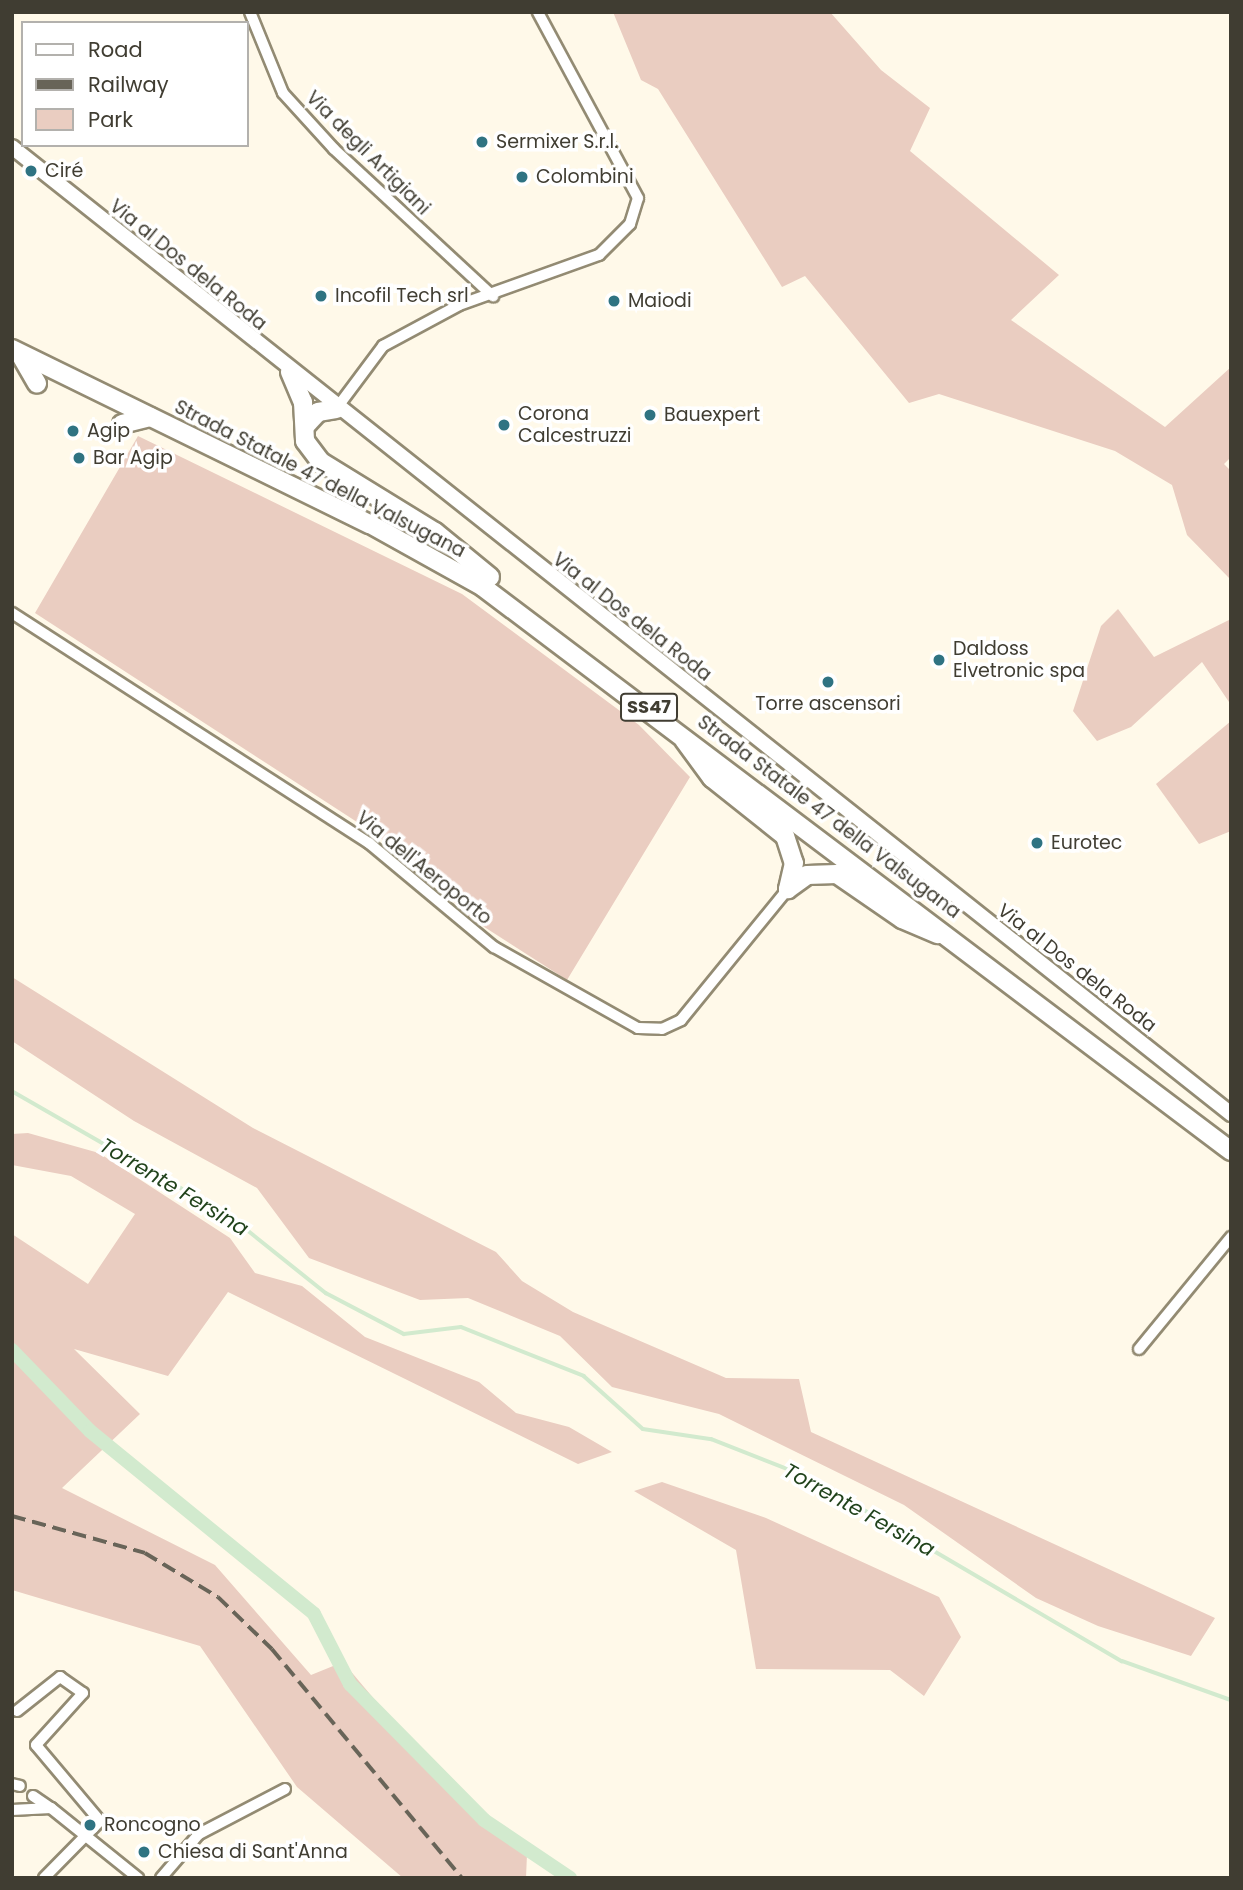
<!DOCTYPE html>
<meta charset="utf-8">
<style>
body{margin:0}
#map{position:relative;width:1243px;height:1890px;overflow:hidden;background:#fff9e9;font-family:Poppins,sans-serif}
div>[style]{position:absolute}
.green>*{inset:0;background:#eacdc1}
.stream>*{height:3.5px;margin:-1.75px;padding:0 1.75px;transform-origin:1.75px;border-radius:1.75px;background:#d2eace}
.canal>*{height:14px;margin:-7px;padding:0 7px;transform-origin:7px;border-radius:7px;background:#d2eace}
.roads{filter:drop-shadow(2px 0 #938b73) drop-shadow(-2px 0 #938b73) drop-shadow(0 2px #938b73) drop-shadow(0 -2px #938b73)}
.minor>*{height:10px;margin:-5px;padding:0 5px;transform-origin:5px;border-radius:5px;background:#fff}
.secondary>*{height:14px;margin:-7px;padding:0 7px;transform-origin:7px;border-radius:7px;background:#fff}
.trunk>*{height:18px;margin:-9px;padding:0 9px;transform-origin:9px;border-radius:9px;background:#fff}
.rail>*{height:3.5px;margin-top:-1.75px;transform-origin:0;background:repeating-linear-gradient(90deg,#686458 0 14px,transparent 0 21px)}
.dots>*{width:19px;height:19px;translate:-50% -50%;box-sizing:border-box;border:4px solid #fff;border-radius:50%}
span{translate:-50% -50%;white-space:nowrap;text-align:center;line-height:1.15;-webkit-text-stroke:7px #fff;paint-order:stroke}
.shield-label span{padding:2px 5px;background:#fff;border:2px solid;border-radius:5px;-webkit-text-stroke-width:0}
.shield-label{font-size:18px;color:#403d32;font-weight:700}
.poi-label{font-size:19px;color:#403d32}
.left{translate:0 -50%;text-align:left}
.street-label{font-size:19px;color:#403d32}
.water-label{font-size:21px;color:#21431c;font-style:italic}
.frame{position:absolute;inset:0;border:14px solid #403d32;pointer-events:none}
.legend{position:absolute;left:21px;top:21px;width:228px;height:126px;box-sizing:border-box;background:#fff;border:2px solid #b3b1ad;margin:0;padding:9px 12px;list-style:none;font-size:21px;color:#403d32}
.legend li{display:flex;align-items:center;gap:14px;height:35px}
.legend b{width:35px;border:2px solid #b3b1ad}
</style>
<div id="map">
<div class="green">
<i style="clip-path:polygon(613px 12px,830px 12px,881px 70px,930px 108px,910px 151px,1059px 275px,1011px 320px,1165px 427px,1231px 367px,1231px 457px,1224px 464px,1231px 471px,1231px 580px,1187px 535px,1172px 485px,1115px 451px,939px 394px,909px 403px,805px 276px,782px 287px,658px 89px,641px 80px)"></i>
<i style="clip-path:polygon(138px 436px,462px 594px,639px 725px,690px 777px,567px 980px,475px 921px,377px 835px,35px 613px)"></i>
<i style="clip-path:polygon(1118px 609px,1154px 657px,1231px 619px,1231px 705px,1202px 662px,1131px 727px,1097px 741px,1073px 711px,1101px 626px)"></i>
<i style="clip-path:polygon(1231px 721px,1231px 831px,1199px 844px,1156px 784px)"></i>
<i style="clip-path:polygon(12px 977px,253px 1128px,496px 1252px,522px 1281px,573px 1312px,726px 1378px,799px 1379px,811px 1432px,1215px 1618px,1191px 1656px,1098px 1626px,1036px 1598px,904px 1505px,719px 1414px,612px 1387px,560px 1336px,468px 1298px,420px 1300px,309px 1258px,257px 1188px,134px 1121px,12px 1041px)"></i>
<i style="clip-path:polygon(28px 1133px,99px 1153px,230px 1238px,255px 1273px,302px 1286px,365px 1337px,479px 1382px,516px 1413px,569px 1427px,612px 1452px,578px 1464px,228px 1292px,168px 1376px,74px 1349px,140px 1414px,62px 1488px,215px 1565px,311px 1675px,343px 1662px,474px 1818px,527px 1854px,526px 1878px,403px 1878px,297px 1787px,200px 1646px,12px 1590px,12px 1234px,88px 1284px,135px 1214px,71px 1176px,12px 1165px,12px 1134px)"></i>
<i style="clip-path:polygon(662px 1482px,766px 1518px,939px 1597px,961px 1637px,924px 1696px,890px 1670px,756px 1669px,736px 1550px,634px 1491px)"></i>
</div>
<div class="stream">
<i style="left:12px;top:1091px;width:253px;rotate:29.9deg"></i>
<i style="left:231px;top:1217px;width:122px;rotate:38.7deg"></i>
<i style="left:326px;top:1293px;width:88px;rotate:27.7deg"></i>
<i style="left:404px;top:1334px;width:57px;rotate:-7deg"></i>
<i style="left:461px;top:1327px;width:132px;rotate:21.7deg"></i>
<i style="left:584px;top:1376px;width:79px;rotate:41.9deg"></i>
<i style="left:643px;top:1429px;width:69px;rotate:8.4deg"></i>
<i style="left:711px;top:1439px;width:104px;rotate:21.4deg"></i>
<i style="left:808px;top:1477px;width:364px;rotate:30.4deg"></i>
<i style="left:1122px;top:1661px;width:116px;rotate:19.7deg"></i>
</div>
<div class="canal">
<i style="left:12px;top:1350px;width:112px;rotate:46.1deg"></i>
<i style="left:90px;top:1431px;width:289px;rotate:39.2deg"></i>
<i style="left:314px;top:1614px;width:79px;rotate:62.8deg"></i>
<i style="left:350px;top:1684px;width:191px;rotate:45.4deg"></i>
<i style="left:484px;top:1820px;width:104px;rotate:34deg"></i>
</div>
<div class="roads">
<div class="minor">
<i style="left:250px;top:12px;width:87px;rotate:67.8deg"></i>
<i style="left:283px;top:93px;width:76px;rotate:47.7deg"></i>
<i style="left:334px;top:149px;width:217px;rotate:42.8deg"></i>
<i style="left:336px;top:409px;width:79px;rotate:-53.3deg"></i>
<i style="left:383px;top:346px;width:86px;rotate:-28.3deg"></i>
<i style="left:459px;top:305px;width:149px;rotate:-19.7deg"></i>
<i style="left:599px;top:255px;width:44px;rotate:-45deg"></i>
<i style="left:630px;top:224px;width:27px;rotate:-73deg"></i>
<i style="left:638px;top:198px;width:211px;rotate:-118.3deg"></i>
<i style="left:12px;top:613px;width:425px;rotate:32.8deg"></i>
<i style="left:369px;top:843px;width:163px;rotate:39.8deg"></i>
<i style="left:494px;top:947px;width:165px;rotate:29.4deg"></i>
<i style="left:638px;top:1028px;width:24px;rotate:2deg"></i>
<i style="left:662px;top:1029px;width:21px;rotate:-25deg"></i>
<i style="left:681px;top:1020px;width:169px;rotate:-50.8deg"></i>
<i style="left:1139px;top:1349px;width:145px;rotate:-50.6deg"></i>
<i style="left:17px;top:1711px;width:55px;rotate:-38.3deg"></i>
<i style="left:60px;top:1677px;width:28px;rotate:35deg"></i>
<i style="left:83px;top:1693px;width:70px;rotate:132.1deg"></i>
<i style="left:36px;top:1745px;width:99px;rotate:49.9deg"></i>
<i style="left:100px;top:1821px;width:80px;rotate:134.5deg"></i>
<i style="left:12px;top:1784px;width:8px;rotate:14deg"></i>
<i style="left:33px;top:1796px;width:22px;rotate:34deg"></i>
<i style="left:12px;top:1810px;width:39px;rotate:-3deg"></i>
<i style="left:51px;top:1808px;width:112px;rotate:38.8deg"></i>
<i style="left:161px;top:1878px;width:58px;rotate:-49.2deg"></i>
<i style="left:199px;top:1834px;width:97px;rotate:-27.6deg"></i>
</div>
<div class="secondary">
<i style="left:12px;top:147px;width:1556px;rotate:38.42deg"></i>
</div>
<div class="trunk">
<i style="left:12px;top:349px;width:398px;rotate:26.1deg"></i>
<i style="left:370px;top:524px;width:129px;rotate:29.1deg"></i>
<i style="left:483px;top:587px;width:937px;rotate:37.02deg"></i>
<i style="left:20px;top:354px;width:34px;rotate:60deg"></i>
<i style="left:290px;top:372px;width:33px;rotate:67deg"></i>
<i style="left:303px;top:402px;width:39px;rotate:87deg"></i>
<i style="left:305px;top:441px;width:26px;rotate:53deg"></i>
<i style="left:321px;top:462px;width:134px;rotate:31.6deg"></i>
<i style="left:435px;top:532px;width:71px;rotate:39.3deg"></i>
<i style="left:122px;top:424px;width:29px;rotate:-14deg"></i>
<i style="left:307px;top:424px;width:16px;rotate:-47deg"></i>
<i style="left:318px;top:412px;width:18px;rotate:-9deg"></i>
<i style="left:684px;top:740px;width:47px;rotate:53.6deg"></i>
<i style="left:712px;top:778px;width:93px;rotate:38.5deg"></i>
<i style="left:785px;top:836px;width:28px;rotate:72deg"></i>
<i style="left:794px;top:863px;width:27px;rotate:103deg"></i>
<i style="left:788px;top:889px;width:24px;rotate:-36deg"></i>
<i style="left:807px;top:875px;width:30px;rotate:-2deg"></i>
<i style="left:837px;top:874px;width:79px;rotate:34.7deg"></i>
<i style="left:902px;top:919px;width:39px;rotate:23deg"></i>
</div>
</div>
<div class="rail">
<i style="left:12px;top:1516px;width:138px;rotate:15.5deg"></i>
<i style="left:145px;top:1553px;width:85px;rotate:31.1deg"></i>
<i style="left:218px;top:1597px;width:75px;rotate:43.9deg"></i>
<i style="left:272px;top:1649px;width:298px;rotate:50.3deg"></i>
</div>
<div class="dots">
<i style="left:482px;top:142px;background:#2f7382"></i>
<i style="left:31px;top:171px;background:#2f7382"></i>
<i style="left:522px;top:177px;background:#2f7382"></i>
<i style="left:321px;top:296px;background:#2f7382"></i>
<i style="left:614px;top:301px;background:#2f7382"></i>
<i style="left:650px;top:415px;background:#2f7382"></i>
<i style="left:504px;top:425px;background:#2f7382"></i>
<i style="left:73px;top:431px;background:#2f7382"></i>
<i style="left:79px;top:458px;background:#2f7382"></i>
<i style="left:939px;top:660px;background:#2f7382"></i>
<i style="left:828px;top:682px;background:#2f7382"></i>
<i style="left:1037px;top:843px;background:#2f7382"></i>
<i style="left:90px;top:1825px;background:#2f7382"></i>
<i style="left:144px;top:1852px;background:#2f7382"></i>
</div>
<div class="shield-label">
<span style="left:649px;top:707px">SS47</span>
</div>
<div class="poi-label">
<span class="left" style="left:496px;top:142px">Sermixer S.r.l.</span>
<span class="left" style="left:45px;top:171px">Ciré</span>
<span class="left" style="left:536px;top:177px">Colombini</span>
<span class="left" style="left:335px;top:296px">Incofil Tech srl</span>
<span class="left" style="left:628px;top:301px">Maiodi</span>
<span class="left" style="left:518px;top:425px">Corona<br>Calcestruzzi</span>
<span class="left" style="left:664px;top:415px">Bauexpert</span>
<span class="left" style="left:87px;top:431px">Agip</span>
<span class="left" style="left:93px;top:458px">Bar Agip</span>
<span class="left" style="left:953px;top:660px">Daldoss<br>Elvetronic spa</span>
<span style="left:828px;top:704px">Torre ascensori</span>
<span class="left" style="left:1051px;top:843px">Eurotec</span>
<span class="left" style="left:104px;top:1825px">Roncogno</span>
<span class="left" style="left:158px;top:1852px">Chiesa di Sant'Anna</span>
</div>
<div class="street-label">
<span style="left:368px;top:153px;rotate:45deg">Via degli Artigiani</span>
<span style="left:188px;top:265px;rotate:39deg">Via al Dos dela Roda</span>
<span style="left:320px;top:479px;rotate:27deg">Strada Statale 47 della Valsugana</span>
<span style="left:632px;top:617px;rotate:38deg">Via al Dos dela Roda</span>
<span style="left:829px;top:817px;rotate:37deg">Strada Statale 47 della Valsugana</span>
<span style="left:424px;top:868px;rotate:39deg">Via dell'Aeroporto</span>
<span style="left:1077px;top:968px;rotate:38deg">Via al Dos dela Roda</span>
</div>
<div class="water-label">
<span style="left:174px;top:1187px;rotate:31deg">Torrente Fersina</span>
<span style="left:859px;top:1510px;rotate:29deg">Torrente Fersina</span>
</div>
<div class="frame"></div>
<ul class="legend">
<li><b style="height:9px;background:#fff"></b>Road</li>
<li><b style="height:9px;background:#686458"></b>Railway</li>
<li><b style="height:19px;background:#eacdc1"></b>Park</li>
</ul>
</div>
